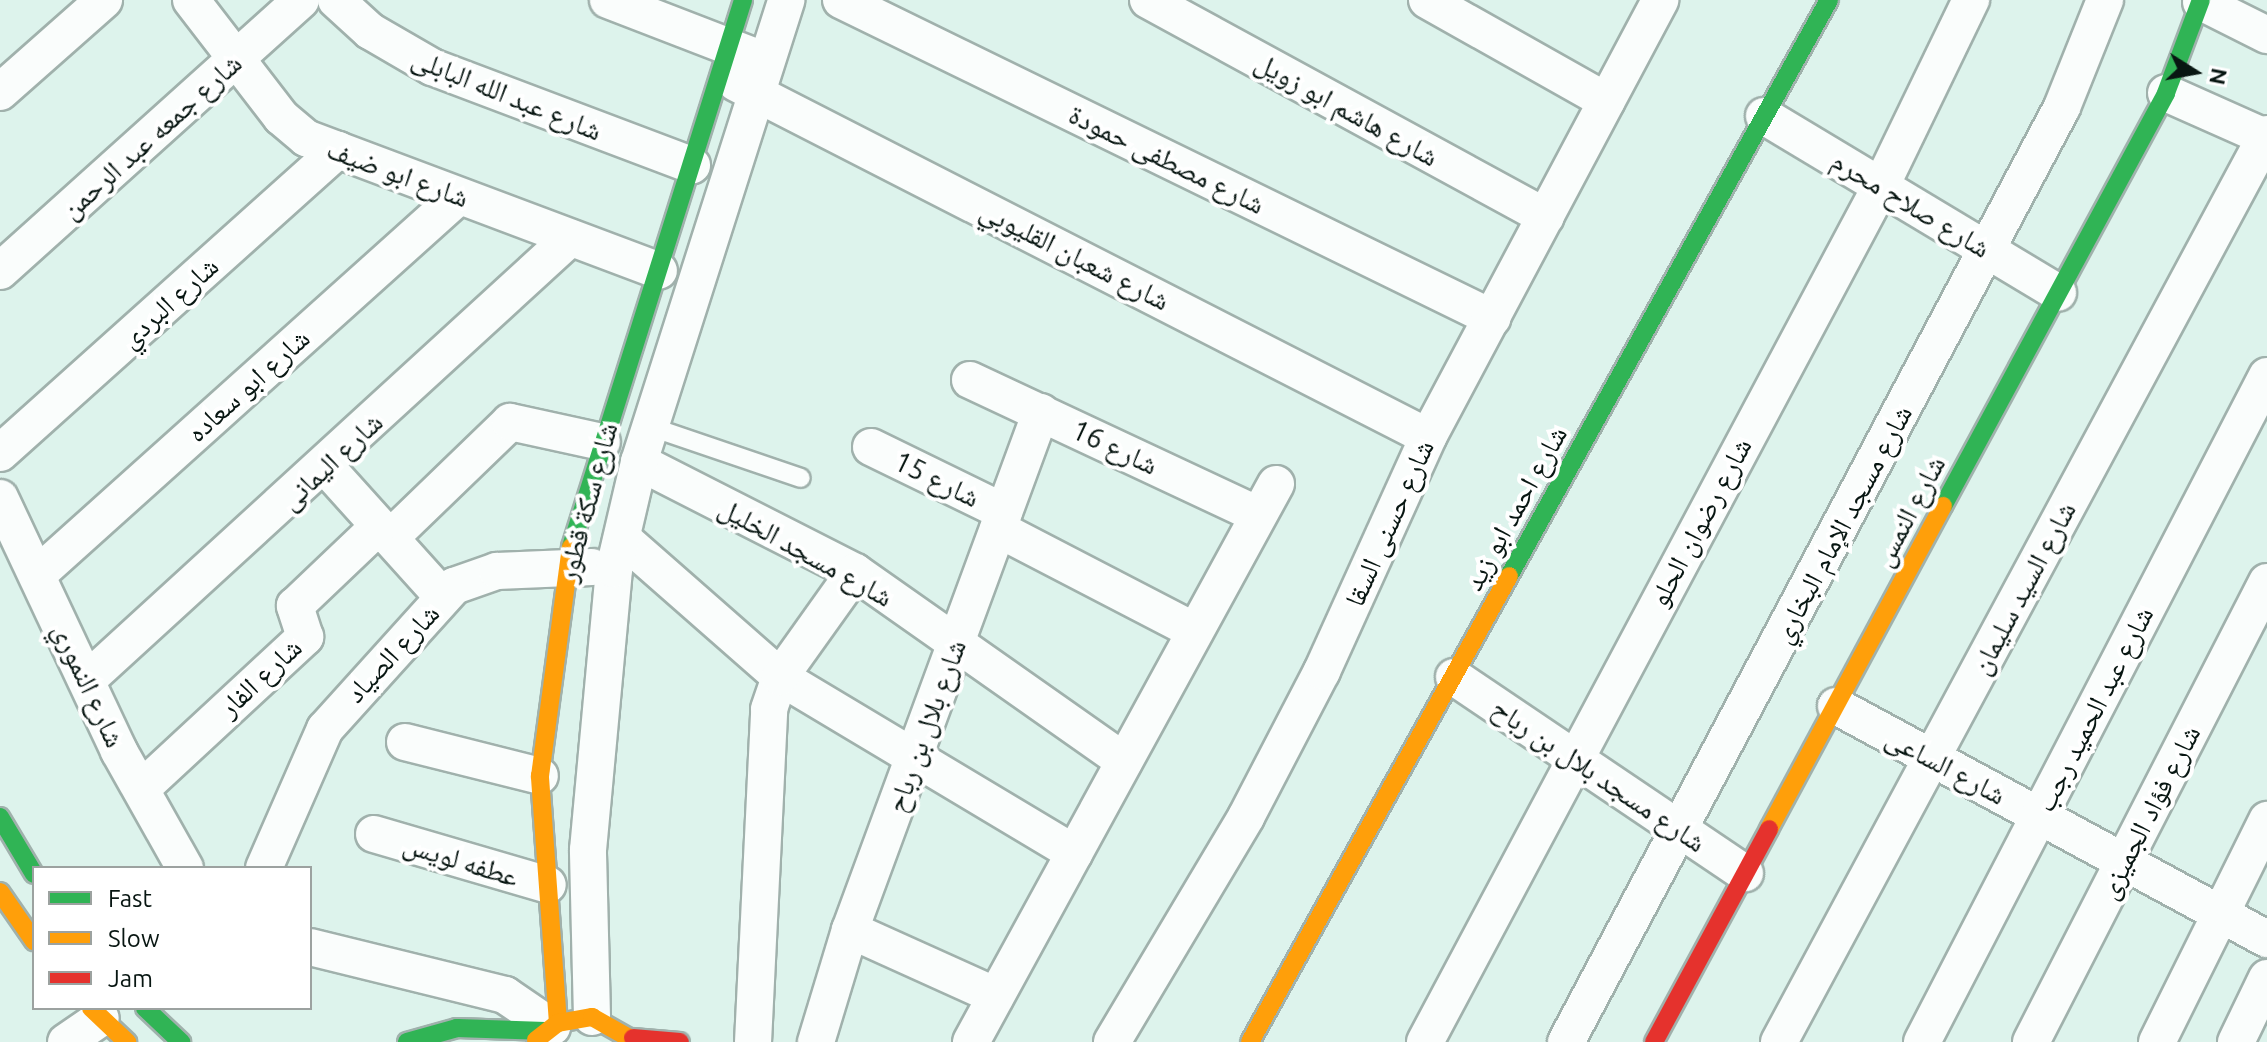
<!DOCTYPE html>
<meta charset="utf-8">
<style>
body{margin:0}
#map{position:relative;width:2267px;height:1042px;overflow:hidden;background:#ddf3ec;font-family:Ubuntu,"Noto Naskh Arabic",sans-serif}
div>[style]{position:absolute}
.roads{filter:drop-shadow(2px 0 #a0b1ac) drop-shadow(-2px 0 #a0b1ac) drop-shadow(0 2px #a0b1ac) drop-shadow(0 -2px #a0b1ac)}
.lane>*{height:18px;margin:-9px;padding:0 9px;transform-origin:9px;border-radius:9px;background:#fafdfc}
.street>*{height:36px;margin:-18px;padding:0 18px;transform-origin:18px;border-radius:18px;background:#fafdfc}
.fast>*{height:18px;margin:-9px;padding:0 9px;transform-origin:9px;border-radius:9px;background:#30b455}
.slow>*{height:18px;margin:-9px;padding:0 9px;transform-origin:9px;border-radius:9px;background:#ff9f0a}
.jam>*{height:18px;margin:-9px;padding:0 9px;transform-origin:9px;border-radius:9px;background:#e5322d}
span{translate:-50% -50%;white-space:nowrap;text-align:center;line-height:1.15;-webkit-text-stroke:8px #fff;paint-order:stroke}
.street-label{font-size:28px;color:#081612}
.legend{position:absolute;left:32px;top:866px;width:280px;height:144px;box-sizing:border-box;background:#fff;border:2px solid #9ca2a0;margin:0;padding:10px 14px;list-style:none;font-size:24px;color:#081612}
.legend li{display:flex;align-items:center;gap:16px;height:40px}
.legend b{width:40px;border:2px solid #9ca2a0}
.north{position:absolute;left:2155px;top:32px;width:80px;height:80px;-webkit-text-stroke:6px #fff;paint-order:stroke;rotate:101deg;font-size:22px;font-weight:700;line-height:32px;text-align:center;color:#081612}
.north::after{content:'';display:block;margin:auto;width:28px;height:36px;background:#081612;clip-path:polygon(50% 0,100% 100%,50% 72%,0 100%)}
</style>
<div id="map">
<div class="roads">
<div class="lane">
<i style="left:651px;top:427px;width:158px;rotate:18.8deg"></i>
</div>
<div class="street">
<i style="left:191px;top:0;width:148px;rotate:52.4deg"></i>
<i style="left:281px;top:117px;width:33px;rotate:40deg"></i>
<i style="left:306px;top:138px;width:377px;rotate:20.6deg"></i>
<i style="left:336px;top:0;width:46px;rotate:42.4deg"></i>
<i style="left:370px;top:31px;width:72px;rotate:30.1deg"></i>
<i style="left:432px;top:67px;width:278px;rotate:20.7deg"></i>
<i style="left:608px;top:0;width:155px;rotate:21.1deg"></i>
<i style="left:841px;top:0;width:725px;rotate:26.03deg"></i>
<i style="left:1148px;top:0;width:453px;rotate:28.6deg"></i>
<i style="left:1427px;top:0;width:206px;rotate:29.4deg"></i>
<i style="left:2201px;top:2px;width:74px;rotate:26.6deg"></i>
<i style="left:736px;top:83px;width:777px;rotate:27.09deg"></i>
<i style="left:0;top:92px;width:139px;rotate:-41.5deg"></i>
<i style="left:2166px;top:93px;width:111px;rotate:24deg"></i>
<i style="left:1764px;top:116px;width:343px;rotate:31deg"></i>
<i style="left:0;top:271px;width:405px;rotate:-42deg"></i>
<i style="left:970px;top:380px;width:318px;rotate:25.1deg"></i>
<i style="left:871px;top:447px;width:148px;rotate:26deg"></i>
<i style="left:0;top:453px;width:454px;rotate:-41.9deg"></i>
<i style="left:639px;top:462px;width:242px;rotate:27deg"></i>
<i style="left:855px;top:572px;width:329px;rotate:35.1deg"></i>
<i style="left:326px;top:467px;width:175px;rotate:48deg"></i>
<i style="left:0;top:498px;width:280px;rotate:64.8deg"></i>
<i style="left:119px;top:751px;width:134px;rotate:60.6deg"></i>
<i style="left:998px;top:529px;width:222px;rotate:27.4deg"></i>
<i style="left:390px;top:538px;width:167px;rotate:-44deg"></i>
<i style="left:510px;top:422px;width:94px;rotate:12.3deg"></i>
<i style="left:622px;top:538px;width:210px;rotate:41.3deg"></i>
<i style="left:780px;top:677px;width:343px;rotate:30.9deg"></i>
<i style="left:37px;top:575px;width:567px;rotate:-41.93deg"></i>
<i style="left:1454px;top:677px;width:351px;rotate:34deg"></i>
<i style="left:87px;top:680px;width:655px;rotate:-42.46deg"></i>
<i style="left:1836px;top:706px;width:490px;rotate:28.4deg"></i>
<i style="left:405px;top:742px;width:139px;rotate:14.1deg"></i>
<i style="left:141px;top:789px;width:224px;rotate:-42.8deg"></i>
<i style="left:305px;top:637px;width:33px;rotate:-108deg"></i>
<i style="left:295px;top:606px;width:116px;rotate:-43.6deg"></i>
<i style="left:374px;top:834px;width:181px;rotate:16.3deg"></i>
<i style="left:264px;top:868px;width:152px;rotate:-66.3deg"></i>
<i style="left:325px;top:729px;width:193px;rotate:-47.9deg"></i>
<i style="left:454px;top:586px;width:46px;rotate:-19.2deg"></i>
<i style="left:497px;top:571px;width:95px;rotate:-2.4deg"></i>
<i style="left:850px;top:930px;width:160px;rotate:24.3deg"></i>
<i style="left:310px;top:947px;width:201px;rotate:13.8deg"></i>
<i style="left:505px;top:995px;width:57px;rotate:34.2deg"></i>
<i style="left:592px;top:1017px;width:167px;rotate:-91.4deg"></i>
<i style="left:588px;top:850px;width:282px;rotate:-84.7deg"></i>
<i style="left:614px;top:569px;width:110px;rotate:-76.8deg"></i>
<i style="left:639px;top:462px;width:485px;rotate:-72.3deg"></i>
<i style="left:66px;top:1042px;width:42px;rotate:-34.4deg"></i>
<i style="left:753px;top:1042px;width:333px;rotate:-87.2deg"></i>
<i style="left:769px;top:709px;width:34px;rotate:-71deg"></i>
<i style="left:780px;top:677px;width:129px;rotate:-54.5deg"></i>
<i style="left:816px;top:1042px;width:117px;rotate:-73.1deg"></i>
<i style="left:850px;top:930px;width:552px;rotate:-69.76deg"></i>
<i style="left:971px;top:1042px;width:636px;rotate:-61.34deg"></i>
<i style="left:1112px;top:1042px;width:262px;rotate:-59.2deg"></i>
<i style="left:1246px;top:817px;width:165px;rotate:-62.5deg"></i>
<i style="left:1322px;top:671px;width:257px;rotate:-65.6deg"></i>
<i style="left:1428px;top:437px;width:495px;rotate:-62deg"></i>
<i style="left:1425px;top:1042px;width:970px;rotate:-61.96deg"></i>
<i style="left:1881px;top:186px;width:207px;rotate:-64.2deg"></i>
<i style="left:1566px;top:1042px;width:1058px;rotate:-62.05deg"></i>
<i style="left:2062px;top:107px;width:115px;rotate:-68.1deg"></i>
<i style="left:1779px;top:1042px;width:1031px;rotate:-61.74deg"></i>
<i style="left:1922px;top:1042px;width:750px;rotate:-62.62deg"></i>
<i style="left:2031px;top:1042px;width:517px;rotate:-62.84deg"></i>
<i style="left:2157px;top:1042px;width:248px;rotate:-63.6deg"></i>
<i style="left:2236px;top:1042px;width:71px;rotate:-64.2deg"></i>
</div>
<div class="fast">
<i style="left:1943px;top:506px;width:469px;rotate:-61.6deg"></i>
<i style="left:2166px;top:93px;width:99px;rotate:-69.4deg"></i>
<i style="left:571px;top:547px;width:573px;rotate:-72.54deg"></i>
<i style="left:1509px;top:576px;width:659px;rotate:-60.95deg"></i>
<i style="left:0;top:817px;width:66px;rotate:59.2deg"></i>
<i style="left:145px;top:1008px;width:50px;rotate:43.4deg"></i>
<i style="left:407px;top:1042px;width:52px;rotate:-15.6deg"></i>
<i style="left:457px;top:1028px;width:88px;rotate:2deg"></i>
</div>
<div class="slow">
<i style="left:1769px;top:829px;width:367px;rotate:-61.7deg"></i>
<i style="left:0;top:892px;width:60px;rotate:55.2deg"></i>
<i style="left:91px;top:1008px;width:50px;rotate:43.4deg"></i>
<i style="left:558px;top:1023px;width:248px;rotate:-94.2deg"></i>
<i style="left:540px;top:776px;width:231px;rotate:-82.3deg"></i>
<i style="left:536px;top:1040px;width:28px;rotate:-38deg"></i>
<i style="left:558px;top:1023px;width:35px;rotate:-10deg"></i>
<i style="left:592px;top:1017px;width:51px;rotate:29.6deg"></i>
<i style="left:1250px;top:1042px;width:533px;rotate:-60.93deg"></i>
</div>
<div class="jam">
<i style="left:633px;top:1038px;width:47px;rotate:4.9deg"></i>
<i style="left:1654px;top:1042px;width:242px;rotate:-61.6deg"></i>
</div>
</div>
<div class="street-label">
<span style="left:507px;top:94px;rotate:22deg">شارع عبد الله البابلى</span>
<span style="left:1347px;top:109px;rotate:29deg">شارع هاشم ابو زويل</span>
<span style="left:151px;top:136px;rotate:-42deg">شارع جمعه عبد الرحمن</span>
<span style="left:1167px;top:159px;rotate:26deg">شارع مصطفى حمودة</span>
<span style="left:398px;top:173px;rotate:20deg">شارع ابو ضيف</span>
<span style="left:1911px;top:204px;rotate:31deg">شارع صلاح محرم</span>
<span style="left:1075px;top:255px;rotate:27deg">شارع شعبان القليوبي</span>
<span style="left:169px;top:302px;rotate:-42deg">شارع البردي</span>
<span style="left:248px;top:385px;rotate:-42deg">شارع ابو سعاده</span>
<span style="left:1115px;top:447px;rotate:25deg">شارع 16</span>
<span style="left:331px;top:461px;rotate:-43deg">شارع اليمانى</span>
<span style="left:937px;top:479px;rotate:26deg">شارع 15</span>
<span style="left:587px;top:502px;rotate:-75deg">شارع سكة قطور</span>
<span style="left:1515px;top:508px;rotate:-61deg">شارع احمد ابو زيد</span>
<span style="left:1909px;top:511px;rotate:-62deg">شارع النمس</span>
<span style="left:1700px;top:522px;rotate:-62deg">شارع رضوان الحلو</span>
<span style="left:1389px;top:523px;rotate:-66deg">شارع حسنى السقا</span>
<span style="left:1842px;top:524px;rotate:-62deg">شارع مسجد الإمام البخاري</span>
<span style="left:806px;top:552px;rotate:29deg">شارع مسجد الخليل</span>
<span style="left:2023px;top:588px;rotate:-62deg">شارع السيد سليمان</span>
<span style="left:392px;top:653px;rotate:-47deg">شارع الصياد</span>
<span style="left:260px;top:677px;rotate:-43deg">شارع الفار</span>
<span style="left:89px;top:685px;rotate:65deg">شارع النموري</span>
<span style="left:2094px;top:709px;rotate:-63deg">شارع عبد الحميد رجب</span>
<span style="left:926px;top:726px;rotate:-70deg">شارع بلال بن رباح</span>
<span style="left:1946px;top:766px;rotate:28deg">شارع الساعى</span>
<span style="left:1599px;top:775px;rotate:34deg">شارع مسجد بلال بن رباح</span>
<span style="left:2149px;top:812px;rotate:-63deg">شارع فؤاد الجميزى</span>
<span style="left:461px;top:860px;rotate:17deg">عطفه لويس</span>
</div>
<ul class="legend">
<li><b style="height:10px;background:#30b455"></b>Fast</li>
<li><b style="height:10px;background:#ff9f0a"></b>Slow</li>
<li><b style="height:10px;background:#e5322d"></b>Jam</li>
</ul>
<div class="north">N</div>
</div>
